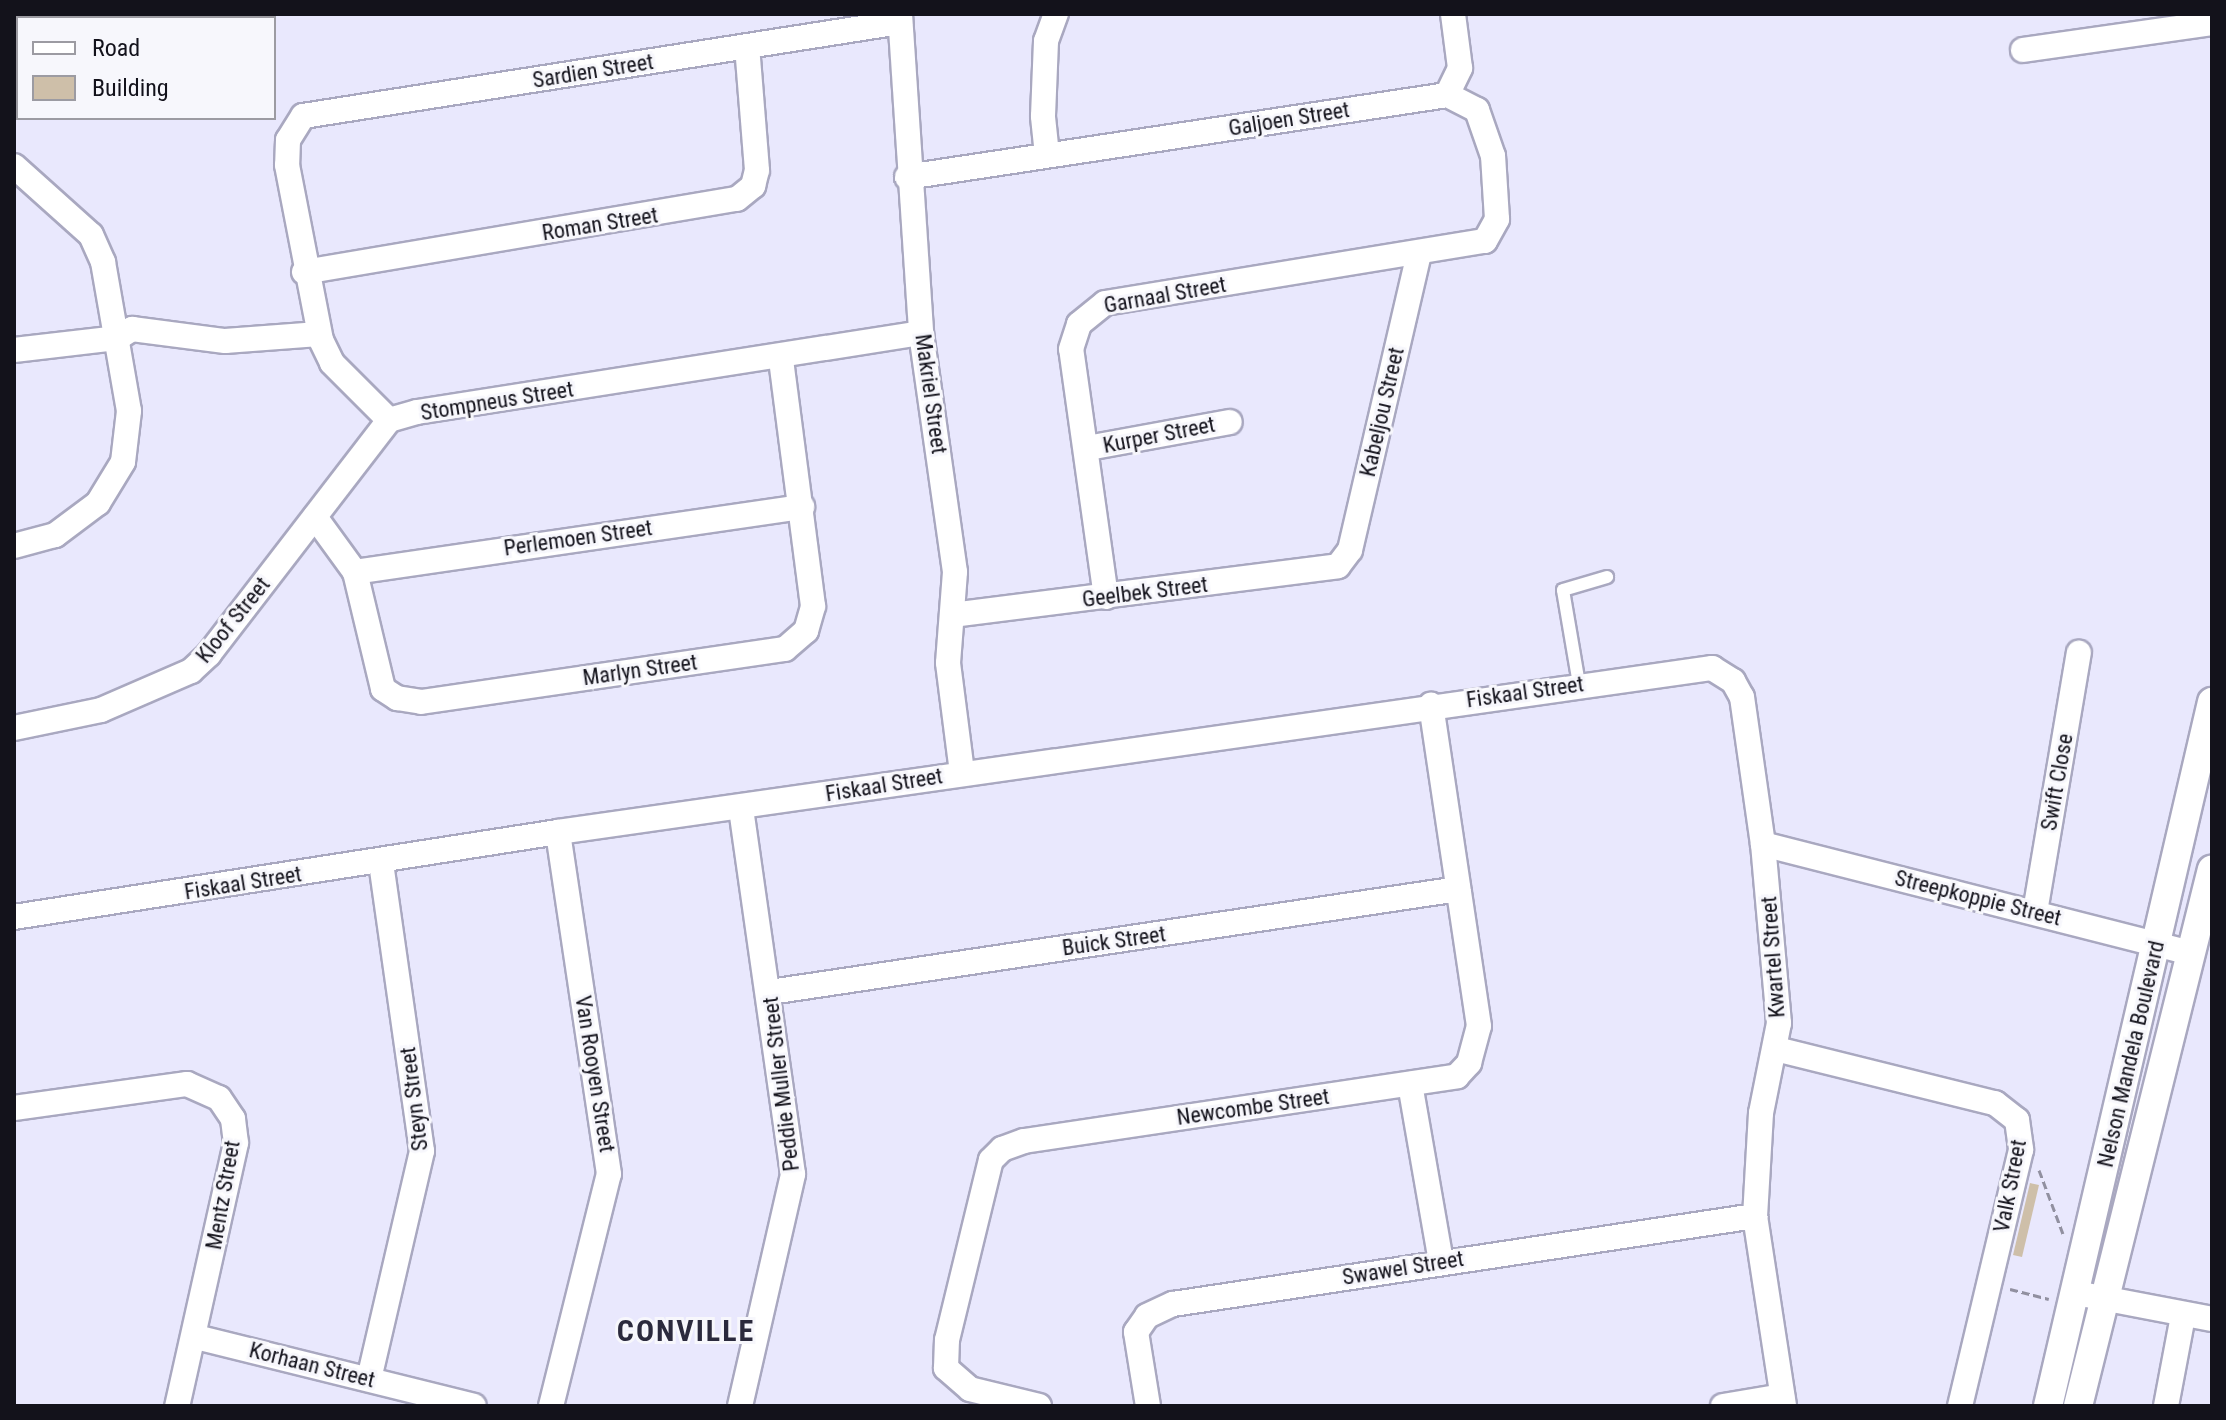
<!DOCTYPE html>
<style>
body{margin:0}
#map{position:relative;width:2226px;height:1420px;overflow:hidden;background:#e9e8fd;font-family:"Roboto Condensed",sans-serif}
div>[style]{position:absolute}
.building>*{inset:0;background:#cebfa9}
.path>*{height:3px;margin-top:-1.5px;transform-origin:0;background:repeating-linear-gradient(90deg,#9190a0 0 8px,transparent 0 12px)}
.roads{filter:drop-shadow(2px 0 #a9a8c0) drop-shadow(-2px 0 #a9a8c0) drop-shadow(0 2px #a9a8c0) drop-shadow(0 -2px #a9a8c0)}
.service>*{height:12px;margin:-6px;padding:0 6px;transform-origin:6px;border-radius:6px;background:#fff}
.minor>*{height:24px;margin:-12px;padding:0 12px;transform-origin:12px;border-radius:12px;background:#fff}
.tertiary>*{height:28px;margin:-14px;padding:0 14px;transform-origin:14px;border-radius:14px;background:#fff}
span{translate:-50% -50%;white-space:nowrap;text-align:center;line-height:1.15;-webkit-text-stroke:6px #f7f7fc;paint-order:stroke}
.street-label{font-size:22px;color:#13121b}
.district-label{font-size:30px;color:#2b2a3d;font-weight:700;letter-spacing:2px}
.frame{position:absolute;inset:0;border:16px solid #13121b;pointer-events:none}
.legend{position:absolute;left:16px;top:16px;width:260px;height:104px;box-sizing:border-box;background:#f7f7fc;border:2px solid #9c9ba2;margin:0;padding:10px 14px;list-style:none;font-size:24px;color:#13121b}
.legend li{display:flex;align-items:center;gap:16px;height:40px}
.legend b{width:40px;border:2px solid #9c9ba2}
</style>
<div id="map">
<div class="building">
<i style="clip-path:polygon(2030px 1183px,2039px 1185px,2022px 1257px,2013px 1255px)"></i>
</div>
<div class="path">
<i style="left:2039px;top:1170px;width:68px;rotate:69.4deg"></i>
<i style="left:2010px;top:1289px;width:40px;rotate:14.4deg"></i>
</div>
<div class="roads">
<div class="service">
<i style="left:1579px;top:684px;width:95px;rotate:-99.7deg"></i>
<i style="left:1563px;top:590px;width:46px;rotate:-16.5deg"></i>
</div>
<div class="minor">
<i style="left:900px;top:14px;width:320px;rotate:86.2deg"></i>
<i style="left:921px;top:333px;width:241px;rotate:81.9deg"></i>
<i style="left:955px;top:572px;width:91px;rotate:94.4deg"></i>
<i style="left:948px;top:663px;width:111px;rotate:82.7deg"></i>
<i style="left:52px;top:18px;width:9px;rotate:-27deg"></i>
<i style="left:900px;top:22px;width:604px;rotate:171.05deg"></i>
<i style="left:303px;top:116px;width:28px;rotate:122deg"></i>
<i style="left:288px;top:140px;width:25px;rotate:92deg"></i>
<i style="left:287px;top:165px;width:178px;rotate:79deg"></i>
<i style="left:321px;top:340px;width:25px;rotate:64deg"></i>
<i style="left:332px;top:363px;width:81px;rotate:45deg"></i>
<i style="left:389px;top:420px;width:29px;rotate:-16deg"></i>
<i style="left:417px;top:412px;width:510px;rotate:-8.91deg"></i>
<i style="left:14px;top:36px;width:4px;rotate:-27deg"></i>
<i style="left:2023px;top:50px;width:191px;rotate:-8.1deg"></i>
<i style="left:1047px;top:155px;width:39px;rotate:-96deg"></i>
<i style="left:1043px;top:116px;width:75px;rotate:-87.7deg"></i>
<i style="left:1046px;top:41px;width:29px;rotate:-70deg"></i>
<i style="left:14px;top:166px;width:103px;rotate:41.9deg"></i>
<i style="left:91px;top:235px;width:30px;rotate:66deg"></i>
<i style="left:103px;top:262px;width:151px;rotate:80.1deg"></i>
<i style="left:129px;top:411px;width:51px;rotate:96.7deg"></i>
<i style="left:123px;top:462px;width:48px;rotate:121.4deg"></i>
<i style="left:98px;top:503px;width:54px;rotate:143.3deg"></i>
<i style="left:55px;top:535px;width:42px;rotate:165deg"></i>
<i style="left:907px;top:177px;width:546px;rotate:-8.63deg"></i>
<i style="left:1447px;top:95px;width:30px;rotate:-64deg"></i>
<i style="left:1460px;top:68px;width:54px;rotate:-97.4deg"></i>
<i style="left:304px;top:272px;width:439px;rotate:-9.6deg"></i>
<i style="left:737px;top:199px;width:21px;rotate:-39deg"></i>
<i style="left:753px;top:186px;width:16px;rotate:-76deg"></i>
<i style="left:757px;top:170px;width:123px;rotate:-94.6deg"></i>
<i style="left:118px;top:338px;width:17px;rotate:-33deg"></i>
<i style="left:132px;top:329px;width:94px;rotate:7.4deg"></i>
<i style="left:225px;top:341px;width:94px;rotate:-4.3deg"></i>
<i style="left:14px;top:350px;width:105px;rotate:-6.6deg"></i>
<i style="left:1088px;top:448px;width:144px;rotate:-10.4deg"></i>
<i style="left:315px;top:517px;width:68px;rotate:54deg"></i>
<i style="left:355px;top:572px;width:120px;rotate:76.5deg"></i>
<i style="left:383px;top:689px;width:17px;rotate:33deg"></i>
<i style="left:397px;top:698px;width:24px;rotate:9deg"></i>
<i style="left:421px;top:702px;width:368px;rotate:-8.3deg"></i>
<i style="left:785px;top:649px;width:28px;rotate:-41deg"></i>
<i style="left:806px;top:631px;width:26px;rotate:-74deg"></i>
<i style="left:813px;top:606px;width:249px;rotate:-97.4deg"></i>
<i style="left:355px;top:572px;width:452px;rotate:-8.3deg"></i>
<i style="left:1106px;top:597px;width:250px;rotate:-98deg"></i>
<i style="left:1071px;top:349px;width:26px;rotate:-72deg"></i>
<i style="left:1079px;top:324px;width:33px;rotate:-39deg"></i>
<i style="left:1105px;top:303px;width:385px;rotate:-9.3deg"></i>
<i style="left:1485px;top:241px;width:25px;rotate:-61deg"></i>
<i style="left:1497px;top:219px;width:63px;rotate:-93.6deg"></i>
<i style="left:1493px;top:156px;width:49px;rotate:-109.2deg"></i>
<i style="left:1477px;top:110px;width:34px;rotate:-153deg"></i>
<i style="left:952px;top:615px;width:389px;rotate:-7.2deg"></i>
<i style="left:1338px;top:566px;width:20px;rotate:-53deg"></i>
<i style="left:1350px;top:550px;width:305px;rotate:-76.9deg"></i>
<i style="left:14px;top:728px;width:89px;rotate:-11.7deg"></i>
<i style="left:101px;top:710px;width:98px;rotate:-23.4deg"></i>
<i style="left:191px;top:671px;width:25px;rotate:-43deg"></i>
<i style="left:209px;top:654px;width:295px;rotate:-52.4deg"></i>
<i style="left:1763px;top:844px;width:442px;rotate:14.3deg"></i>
<i style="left:2035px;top:912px;width:263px;rotate:-80.4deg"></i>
<i style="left:14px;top:917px;width:551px;rotate:-8.88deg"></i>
<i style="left:558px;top:832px;width:1166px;rotate:-8.09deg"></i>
<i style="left:1712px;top:668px;width:25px;rotate:32deg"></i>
<i style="left:1733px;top:681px;width:18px;rotate:61deg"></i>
<i style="left:1742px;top:697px;width:148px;rotate:81.9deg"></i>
<i style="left:1763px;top:844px;width:180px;rotate:84.9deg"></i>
<i style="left:1779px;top:1023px;width:92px;rotate:101.3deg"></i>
<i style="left:1761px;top:1113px;width:103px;rotate:93.3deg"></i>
<i style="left:1755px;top:1216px;width:192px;rotate:81.3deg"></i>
<i style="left:770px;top:992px;width:696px;rotate:-8.51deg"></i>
<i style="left:1776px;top:1049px;width:226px;rotate:13.9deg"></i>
<i style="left:1995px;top:1103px;width:28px;rotate:38deg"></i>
<i style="left:2017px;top:1120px;width:30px;rotate:82deg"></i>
<i style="left:2021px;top:1150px;width:263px;rotate:103.4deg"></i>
<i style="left:1410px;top:1084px;width:181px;rotate:80.1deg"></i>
<i style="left:14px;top:1108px;width:175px;rotate:-7.9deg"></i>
<i style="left:187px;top:1084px;width:35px;rotate:24deg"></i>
<i style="left:219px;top:1098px;width:25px;rotate:56deg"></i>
<i style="left:233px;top:1119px;width:24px;rotate:83deg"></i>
<i style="left:236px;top:1143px;width:270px;rotate:102.6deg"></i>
<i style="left:2076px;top:1293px;width:138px;rotate:10.8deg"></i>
<i style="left:196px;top:1337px;width:286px;rotate:13.9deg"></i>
<i style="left:369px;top:1379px;width:234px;rotate:-76.9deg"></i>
<i style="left:422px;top:1151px;width:292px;rotate:-98.1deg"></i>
<i style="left:551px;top:1406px;width:239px;rotate:-76deg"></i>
<i style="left:609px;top:1174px;width:346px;rotate:-98.5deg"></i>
<i style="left:740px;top:1406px;width:238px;rotate:-77.1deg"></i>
<i style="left:793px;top:1174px;width:371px;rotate:-98.1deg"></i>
<i style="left:1039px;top:1406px;width:71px;rotate:-166.2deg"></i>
<i style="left:970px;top:1389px;width:32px;rotate:-139deg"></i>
<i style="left:946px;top:1368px;width:28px;rotate:-88deg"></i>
<i style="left:947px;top:1340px;width:185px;rotate:-76.3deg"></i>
<i style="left:991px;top:1160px;width:16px;rotate:-45deg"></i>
<i style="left:1002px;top:1149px;width:23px;rotate:-20deg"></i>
<i style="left:1024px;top:1141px;width:438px;rotate:-8.5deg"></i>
<i style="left:1457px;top:1076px;width:18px;rotate:-47deg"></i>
<i style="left:1469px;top:1063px;width:38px;rotate:-75deg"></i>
<i style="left:1479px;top:1026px;width:325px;rotate:-98.5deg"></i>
<i style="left:1148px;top:1406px;width:75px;rotate:-99.2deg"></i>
<i style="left:1136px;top:1332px;width:19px;rotate:-55deg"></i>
<i style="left:1147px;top:1316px;width:29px;rotate:-25deg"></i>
<i style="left:1173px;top:1304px;width:589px;rotate:-8.6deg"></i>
<i style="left:1723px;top:1406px;width:60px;rotate:-9.6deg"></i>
<i style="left:2166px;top:1406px;width:92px;rotate:-79.3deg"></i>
</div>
<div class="tertiary">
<i style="left:2048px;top:1406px;width:723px;rotate:-76.89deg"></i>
<i style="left:2078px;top:1406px;width:553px;rotate:-75.99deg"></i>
</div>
</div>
<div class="street-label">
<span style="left:593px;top:71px;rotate:-9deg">Sardien Street</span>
<span style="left:1289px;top:119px;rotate:-9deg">Galjoen Street</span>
<span style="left:600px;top:224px;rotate:-9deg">Roman Street</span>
<span style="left:1165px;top:295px;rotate:-10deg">Garnaal Street</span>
<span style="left:931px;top:394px;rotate:82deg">Makriel Street</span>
<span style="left:497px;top:401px;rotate:-9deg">Stompneus Street</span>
<span style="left:1382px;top:412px;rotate:-77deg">Kabeljou Street</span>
<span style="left:1159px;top:435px;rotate:-11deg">Kurper Street</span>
<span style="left:578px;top:538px;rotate:-8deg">Perlemoen Street</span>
<span style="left:1145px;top:592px;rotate:-7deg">Geelbek Street</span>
<span style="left:233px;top:620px;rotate:-51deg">Kloof Street</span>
<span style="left:640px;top:670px;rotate:-8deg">Marlyn Street</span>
<span style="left:1525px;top:692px;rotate:-8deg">Fiskaal Street</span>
<span style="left:2057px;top:782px;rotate:-80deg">Swift Close</span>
<span style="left:884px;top:785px;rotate:-9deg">Fiskaal Street</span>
<span style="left:243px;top:883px;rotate:-9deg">Fiskaal Street</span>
<span style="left:1978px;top:898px;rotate:14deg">Streepkoppie Street</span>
<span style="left:1114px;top:941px;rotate:-8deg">Buick Street</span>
<span style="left:1773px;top:957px;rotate:-94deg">Kwartel Street</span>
<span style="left:2131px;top:1054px;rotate:-77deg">Nelson Mandela Boulevard</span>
<span style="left:595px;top:1074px;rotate:81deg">Van Rooyen Street</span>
<span style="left:781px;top:1084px;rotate:-97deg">Peddie Muller Street</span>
<span style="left:414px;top:1099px;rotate:-97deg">Steyn Street</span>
<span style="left:1253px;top:1107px;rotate:-8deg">Newcombe Street</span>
<span style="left:2010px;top:1186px;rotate:-79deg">Valk Street</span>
<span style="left:223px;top:1195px;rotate:-80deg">Mentz Street</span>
<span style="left:1403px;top:1268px;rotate:-9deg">Swawel Street</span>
<span style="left:312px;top:1365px;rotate:14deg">Korhaan Street</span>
</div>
<div class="district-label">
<span style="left:686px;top:1331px">CONVILLE</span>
</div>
<div class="frame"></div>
<ul class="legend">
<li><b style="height:10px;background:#fff"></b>Road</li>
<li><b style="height:22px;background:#cebfa9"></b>Building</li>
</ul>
</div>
